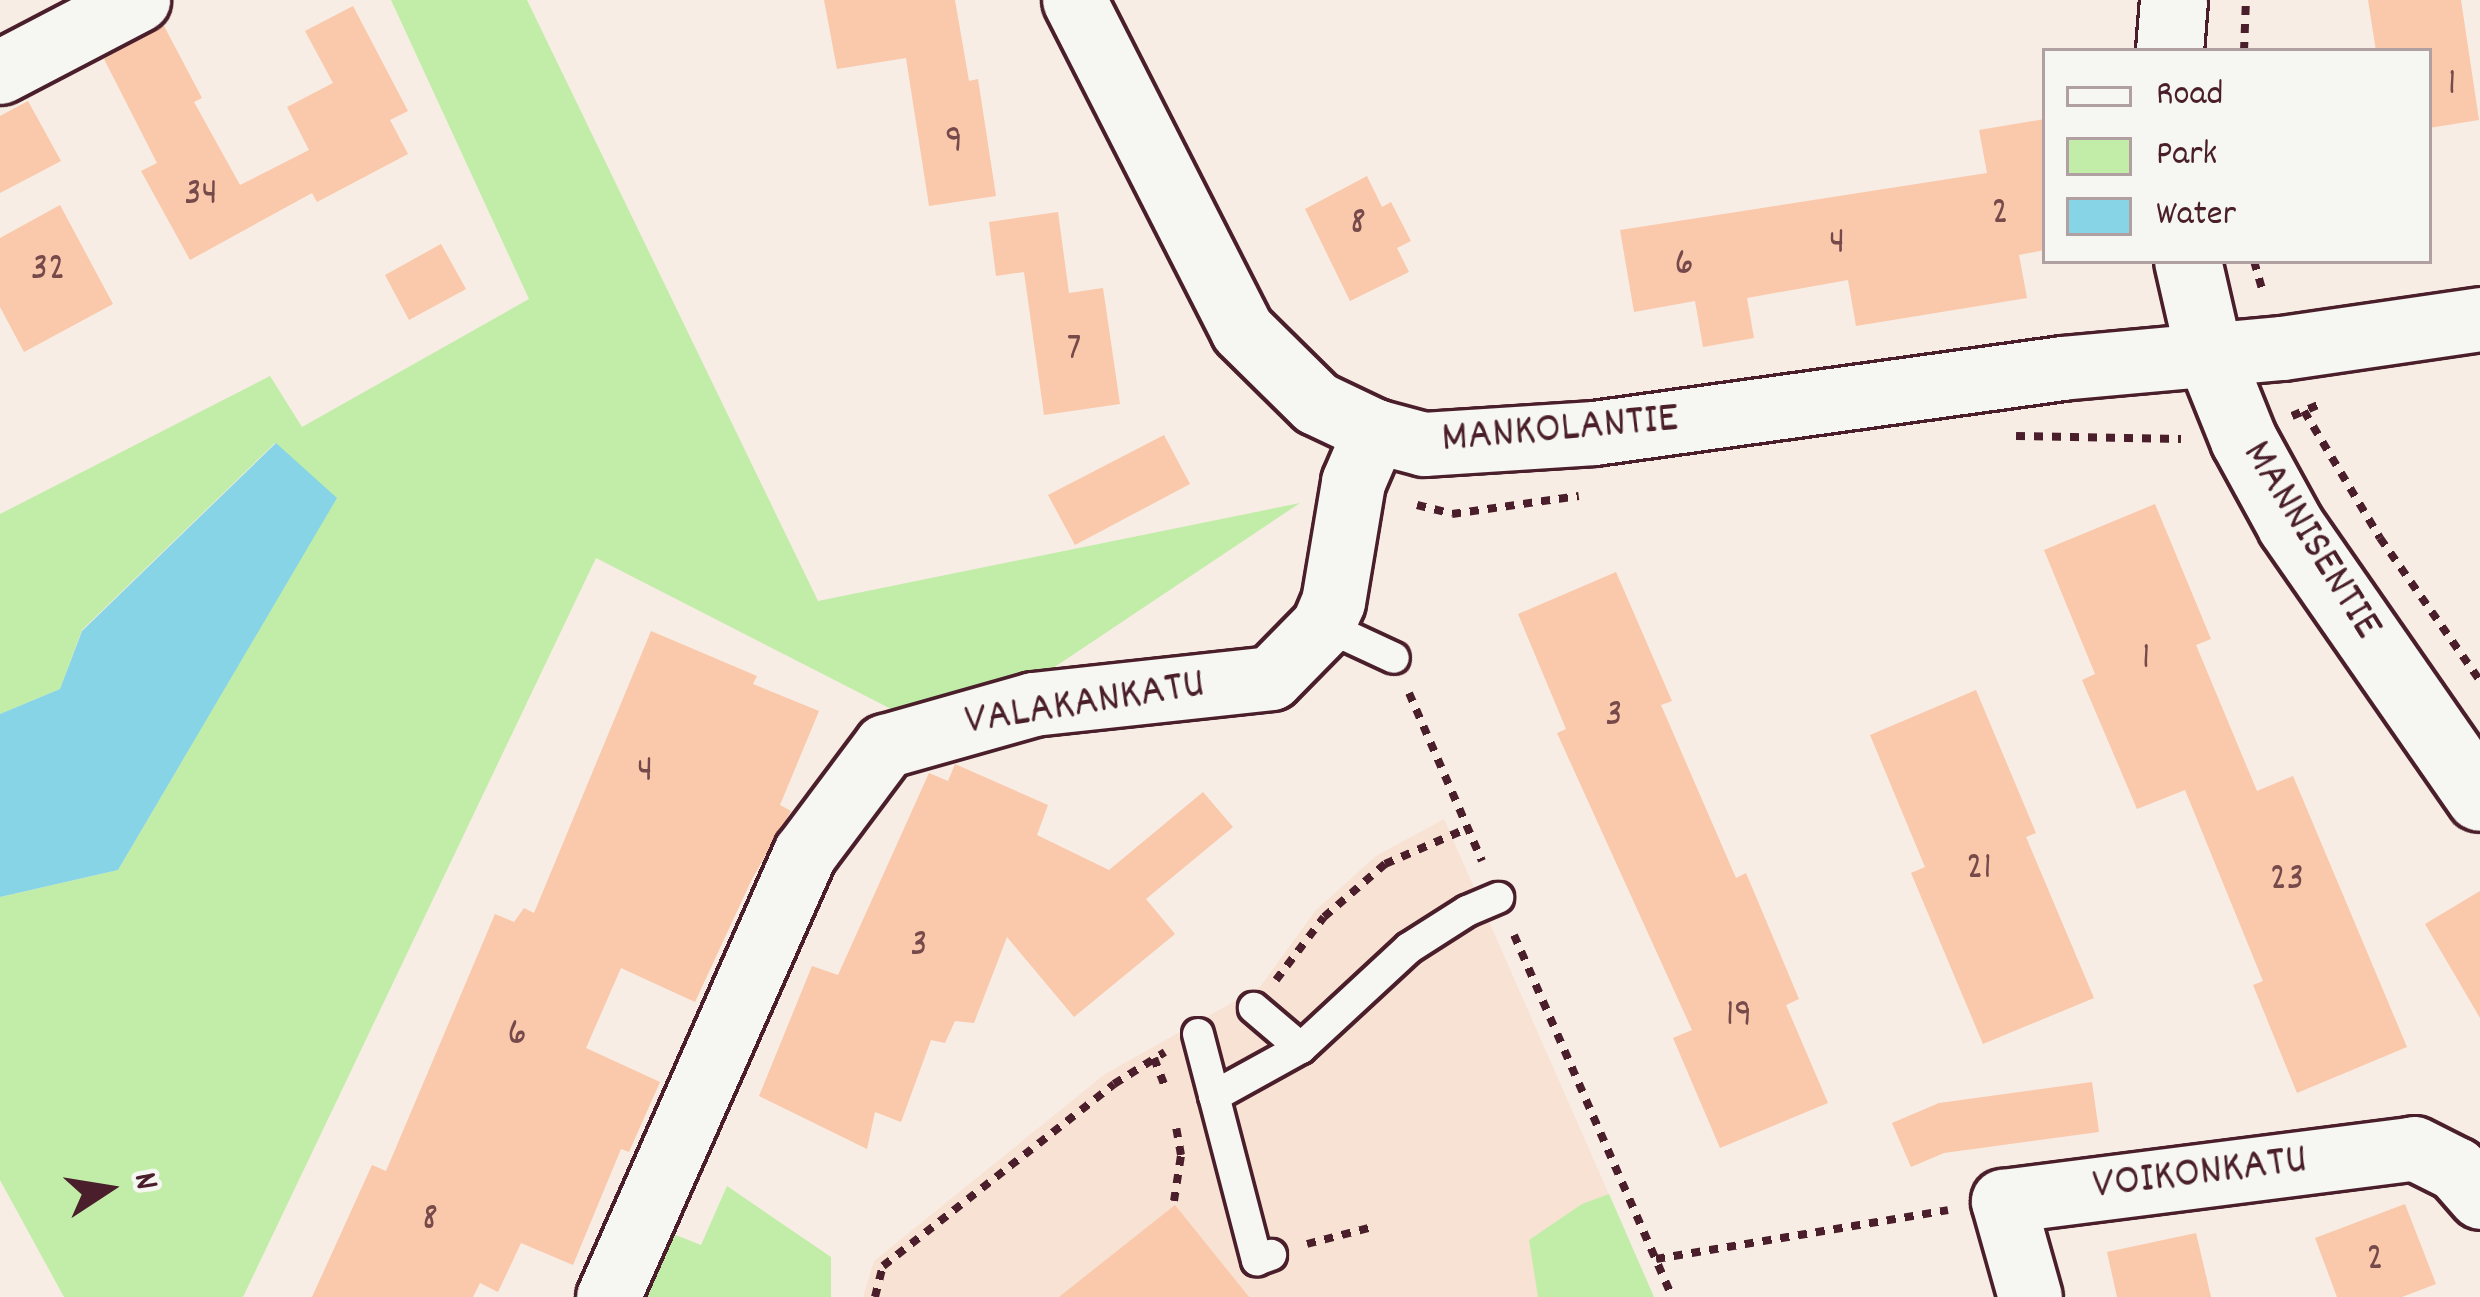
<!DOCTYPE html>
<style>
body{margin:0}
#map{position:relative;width:2480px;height:1297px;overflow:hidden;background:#f7ede4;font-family:Dekko,sans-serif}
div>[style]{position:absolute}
.built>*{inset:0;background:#f8e2d3}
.green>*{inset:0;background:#c2eda9}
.water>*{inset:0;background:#86d4e5}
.building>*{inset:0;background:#fac8aa}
.path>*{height:8px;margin-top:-4px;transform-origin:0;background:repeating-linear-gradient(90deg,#4a1f2b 0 9px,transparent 0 18px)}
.roads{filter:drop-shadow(3px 0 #4a1f2b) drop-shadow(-3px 0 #4a1f2b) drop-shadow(0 3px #4a1f2b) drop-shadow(0 -3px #4a1f2b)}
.service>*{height:30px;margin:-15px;padding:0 15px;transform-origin:15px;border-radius:15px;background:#f6f6f2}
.minor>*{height:63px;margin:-31.5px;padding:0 31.5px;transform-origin:31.5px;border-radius:31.5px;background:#f6f6f2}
.tertiary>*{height:66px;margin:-33px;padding:0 33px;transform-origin:33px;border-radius:33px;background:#f6f6f2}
span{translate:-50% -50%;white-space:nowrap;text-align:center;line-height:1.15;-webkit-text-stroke:10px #f6f6f2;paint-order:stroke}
.number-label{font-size:39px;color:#76494b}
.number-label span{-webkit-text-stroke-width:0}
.street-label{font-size:45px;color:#4a1f2b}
.legend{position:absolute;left:2042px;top:48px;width:390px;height:216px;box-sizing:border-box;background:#f6f6f2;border:3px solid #b1a0a2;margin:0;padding:15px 21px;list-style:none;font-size:36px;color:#4a1f2b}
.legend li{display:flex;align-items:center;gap:24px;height:60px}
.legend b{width:60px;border:3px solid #b1a0a2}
.north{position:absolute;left:48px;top:1129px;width:120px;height:120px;-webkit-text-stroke:9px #f6f6f2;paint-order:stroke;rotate:78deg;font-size:33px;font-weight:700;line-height:48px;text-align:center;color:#4a1f2b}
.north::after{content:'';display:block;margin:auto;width:42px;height:54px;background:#4a1f2b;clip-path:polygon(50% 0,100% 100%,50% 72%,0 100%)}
</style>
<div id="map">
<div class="built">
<i style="clip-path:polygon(1444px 819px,1654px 1297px,863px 1297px,874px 1261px,1105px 1074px,1260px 987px,1316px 910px,1376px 856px)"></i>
</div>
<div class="green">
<i style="clip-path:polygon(391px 0,527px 0,818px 601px,1300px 503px,929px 751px,901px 714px,596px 558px,243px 1297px,64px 1297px,0 1180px,0 897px,118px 870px,336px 498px,275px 443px,82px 630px,60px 689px,0 714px,0 514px,270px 376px,302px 427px,529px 299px)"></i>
<i style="clip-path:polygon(727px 1186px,831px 1257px,831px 1297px,631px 1297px,658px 1228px,701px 1245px)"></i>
<i style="clip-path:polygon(1609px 1194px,1654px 1297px,1538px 1297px,1529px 1240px,1582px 1204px)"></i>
</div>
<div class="water">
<i style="clip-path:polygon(276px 443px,337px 498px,118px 870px,0 897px,0 714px,60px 689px,82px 631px)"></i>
</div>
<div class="building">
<i style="clip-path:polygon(824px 0,955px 0,969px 81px,978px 79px,996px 196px,929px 206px,906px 58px,837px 69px)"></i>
<i style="clip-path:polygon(2368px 0,2461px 0,2479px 120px,2429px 128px,2429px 51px,2376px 51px)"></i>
<i style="clip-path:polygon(353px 6px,408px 111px,390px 120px,408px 154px,317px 202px,312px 193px,190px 260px,141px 171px,157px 163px,104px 59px,163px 24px,202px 98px,194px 102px,240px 185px,309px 150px,287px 107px,333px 83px,305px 31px)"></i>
<i style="clip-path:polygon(28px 101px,61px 161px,0 193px,0 116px)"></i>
<i style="clip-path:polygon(2045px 119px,2045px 250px,2019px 255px,2027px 298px,1856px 326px,1848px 280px,1747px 298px,1754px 338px,1703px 347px,1695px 301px,1634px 312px,1620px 230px,1987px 173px,1979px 130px)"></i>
<i style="clip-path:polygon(1367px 176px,1382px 207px,1391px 202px,1411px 241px,1397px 248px,1409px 272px,1350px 301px,1305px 209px)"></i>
<i style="clip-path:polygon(60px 205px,113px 304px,24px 352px,0 307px,0 238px)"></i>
<i style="clip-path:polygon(1058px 212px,1069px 293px,1103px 288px,1120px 404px,1044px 415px,1024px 272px,996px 276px,989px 222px)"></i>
<i style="clip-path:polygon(441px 244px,466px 289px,409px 320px,385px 275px)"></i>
<i style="clip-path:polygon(1164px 435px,1190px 484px,1075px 545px,1048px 495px)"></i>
<i style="clip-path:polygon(2155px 504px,2211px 639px,2196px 645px,2257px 791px,2293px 776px,2407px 1047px,2297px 1093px,2253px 985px,2263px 981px,2185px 790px,2137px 809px,2082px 680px,2095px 674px,2044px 550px)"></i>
<i style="clip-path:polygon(1616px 572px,1672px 701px,1661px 705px,1736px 878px,1746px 873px,1799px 999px,1786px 1005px,1828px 1103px,1720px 1148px,1673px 1038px,1692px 1030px,1557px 733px,1566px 729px,1518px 614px)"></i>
<i style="clip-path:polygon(651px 631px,757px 676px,753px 684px,819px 711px,780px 805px,791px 811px,752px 879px,695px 1002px,621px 968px,586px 1048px,660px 1082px,629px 1152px,621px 1149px,573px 1265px,521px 1243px,498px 1292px,480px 1283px,473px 1297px,312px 1297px,372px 1165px,386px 1171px,495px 914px,514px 922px,524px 908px,534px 913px)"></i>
<i style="clip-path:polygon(1976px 690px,2036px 833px,2026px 837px,2094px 998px,1983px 1044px,1911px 873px,1925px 867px,1870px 735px)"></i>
<i style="clip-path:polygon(955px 764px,1048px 805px,1037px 835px,1109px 870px,1203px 792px,1233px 827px,1146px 899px,1175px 934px,1074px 1017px,1007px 937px,974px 1023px,955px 1021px,945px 1043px,931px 1040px,901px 1122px,875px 1112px,867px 1149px,759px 1096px,812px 966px,838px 975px,929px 773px,948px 781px)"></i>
<i style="clip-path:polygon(2480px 891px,2480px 1018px,2425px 924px)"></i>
<i style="clip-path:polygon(2092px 1082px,2099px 1132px,1944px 1153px,1911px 1167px,1892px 1123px,1939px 1103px)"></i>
<i style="clip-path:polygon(2405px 1204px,2436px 1284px,2402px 1297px,2337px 1297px,2315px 1238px)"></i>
<i style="clip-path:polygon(1175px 1205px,1249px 1297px,1059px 1297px)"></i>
<i style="clip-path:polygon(2196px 1233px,2211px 1297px,2117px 1297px,2107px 1252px)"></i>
</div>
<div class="path">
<i style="left:2244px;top:51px;width:51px;rotate:-87.8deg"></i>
<i style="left:2254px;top:261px;width:35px;rotate:74deg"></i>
<i style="left:2304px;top:411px;width:148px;rotate:59.1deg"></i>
<i style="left:2380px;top:538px;width:174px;rotate:55deg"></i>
<i style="left:2292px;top:416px;width:33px;rotate:-23deg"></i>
<i style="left:2016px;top:436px;width:165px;rotate:1deg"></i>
<i style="left:1417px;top:505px;width:36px;rotate:14deg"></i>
<i style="left:1452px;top:514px;width:128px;rotate:-8.1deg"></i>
<i style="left:1409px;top:693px;width:183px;rotate:66.5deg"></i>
<i style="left:1514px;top:935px;width:395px;rotate:66.4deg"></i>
<i style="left:1276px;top:980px;width:79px;rotate:-52.7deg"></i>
<i style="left:1324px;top:917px;width:81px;rotate:-41deg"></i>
<i style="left:1385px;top:864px;width:90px;rotate:-23.4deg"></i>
<i style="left:1154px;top:1058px;width:34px;rotate:69deg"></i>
<i style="left:1174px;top:1201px;width:47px;rotate:-81.3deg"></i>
<i style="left:1181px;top:1155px;width:27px;rotate:-100deg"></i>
<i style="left:1307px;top:1244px;width:71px;rotate:-14.6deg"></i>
<i style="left:1656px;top:1259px;width:296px;rotate:-9.5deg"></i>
<i style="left:875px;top:1297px;width:32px;rotate:-76deg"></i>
<i style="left:883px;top:1266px;width:294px;rotate:-38.2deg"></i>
<i style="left:1114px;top:1084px;width:60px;rotate:-32.1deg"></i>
</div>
<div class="roads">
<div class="service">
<i style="left:1323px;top:625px;width:78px;rotate:24.9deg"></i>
<i style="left:1198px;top:1034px;width:234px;rotate:75.4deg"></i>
<i style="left:1257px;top:1260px;width:15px;rotate:-20deg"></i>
<i style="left:1301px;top:1048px;width:147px;rotate:-42.8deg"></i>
<i style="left:1409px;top:948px;width:69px;rotate:-32.5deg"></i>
<i style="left:1467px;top:911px;width:34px;rotate:-23deg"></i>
<i style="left:1214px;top:1096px;width:99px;rotate:-28.9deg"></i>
<i style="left:1301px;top:1048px;width:62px;rotate:-139.6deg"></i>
</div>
<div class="minor">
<i style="left:1074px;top:0;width:370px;rotate:63deg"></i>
<i style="left:1242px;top:330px;width:104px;rotate:44.6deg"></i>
<i style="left:1316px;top:403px;width:65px;rotate:25.4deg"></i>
<i style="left:1375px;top:431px;width:51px;rotate:14.9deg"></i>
<i style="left:1424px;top:444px;width:170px;rotate:-3.7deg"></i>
<i style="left:1594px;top:433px;width:472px;rotate:-7.9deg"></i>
<i style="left:2061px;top:368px;width:222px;rotate:-5.2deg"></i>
<i style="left:2282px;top:348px;width:200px;rotate:-8.3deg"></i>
<i style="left:0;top:72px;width:156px;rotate:-27.6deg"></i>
<i style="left:608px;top:1297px;width:486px;rotate:-66.1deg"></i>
<i style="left:805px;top:853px;width:134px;rotate:-53.2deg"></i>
<i style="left:885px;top:746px;width:154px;rotate:-15.8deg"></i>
<i style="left:1033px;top:704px;width:239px;rotate:-6.2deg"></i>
<i style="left:1271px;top:678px;width:74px;rotate:-45.5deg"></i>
<i style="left:1323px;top:625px;width:25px;rotate:-67deg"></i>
<i style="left:1333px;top:602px;width:122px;rotate:-80.5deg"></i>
<i style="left:1353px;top:482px;width:56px;rotate:-66.7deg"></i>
<i style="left:2030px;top:1297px;width:100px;rotate:-105.7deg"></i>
<i style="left:2003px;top:1201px;width:414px;rotate:-7.3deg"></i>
<i style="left:2414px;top:1148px;width:47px;rotate:26.6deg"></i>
<i style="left:2456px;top:1169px;width:37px;rotate:49deg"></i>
</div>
<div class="tertiary">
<i style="left:2170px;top:51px;width:51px;rotate:-85.5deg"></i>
<i style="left:2188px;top:261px;width:94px;rotate:77.1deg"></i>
<i style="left:2209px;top:353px;width:94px;rotate:68.1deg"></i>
<i style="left:2244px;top:440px;width:98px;rotate:61.3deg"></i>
<i style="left:2291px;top:526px;width:331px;rotate:55.2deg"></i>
</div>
</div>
<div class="number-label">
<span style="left:2452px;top:86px">1</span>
<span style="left:954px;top:143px">9</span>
<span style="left:201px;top:196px">34</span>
<span style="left:2000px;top:215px">2</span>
<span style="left:1358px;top:225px">8</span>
<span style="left:1837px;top:245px">4</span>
<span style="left:1684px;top:266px">6</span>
<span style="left:48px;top:271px">32</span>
<span style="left:1074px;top:351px">7</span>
<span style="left:2146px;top:660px">1</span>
<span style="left:1614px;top:717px">3</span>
<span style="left:645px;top:773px">4</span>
<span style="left:1979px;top:870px">21</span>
<span style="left:2287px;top:881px">23</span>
<span style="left:919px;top:947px">3</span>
<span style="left:1739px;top:1017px">19</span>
<span style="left:517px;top:1036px">6</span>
<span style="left:430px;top:1221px">8</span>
<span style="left:2375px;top:1261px">2</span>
</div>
<div class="street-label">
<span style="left:1560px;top:431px;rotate:-5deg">MANKOLANTIE</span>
<span style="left:2310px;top:541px;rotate:58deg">MANNISENTIE</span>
<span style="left:1085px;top:705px;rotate:-9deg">VALAKANKATU</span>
<span style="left:2200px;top:1175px;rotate:-7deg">VOIKONKATU</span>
</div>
<ul class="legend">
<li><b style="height:15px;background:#f6f6f2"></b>Road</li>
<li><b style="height:33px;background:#c2eda9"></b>Park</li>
<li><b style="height:33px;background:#86d4e5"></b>Water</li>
</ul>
<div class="north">N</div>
</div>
